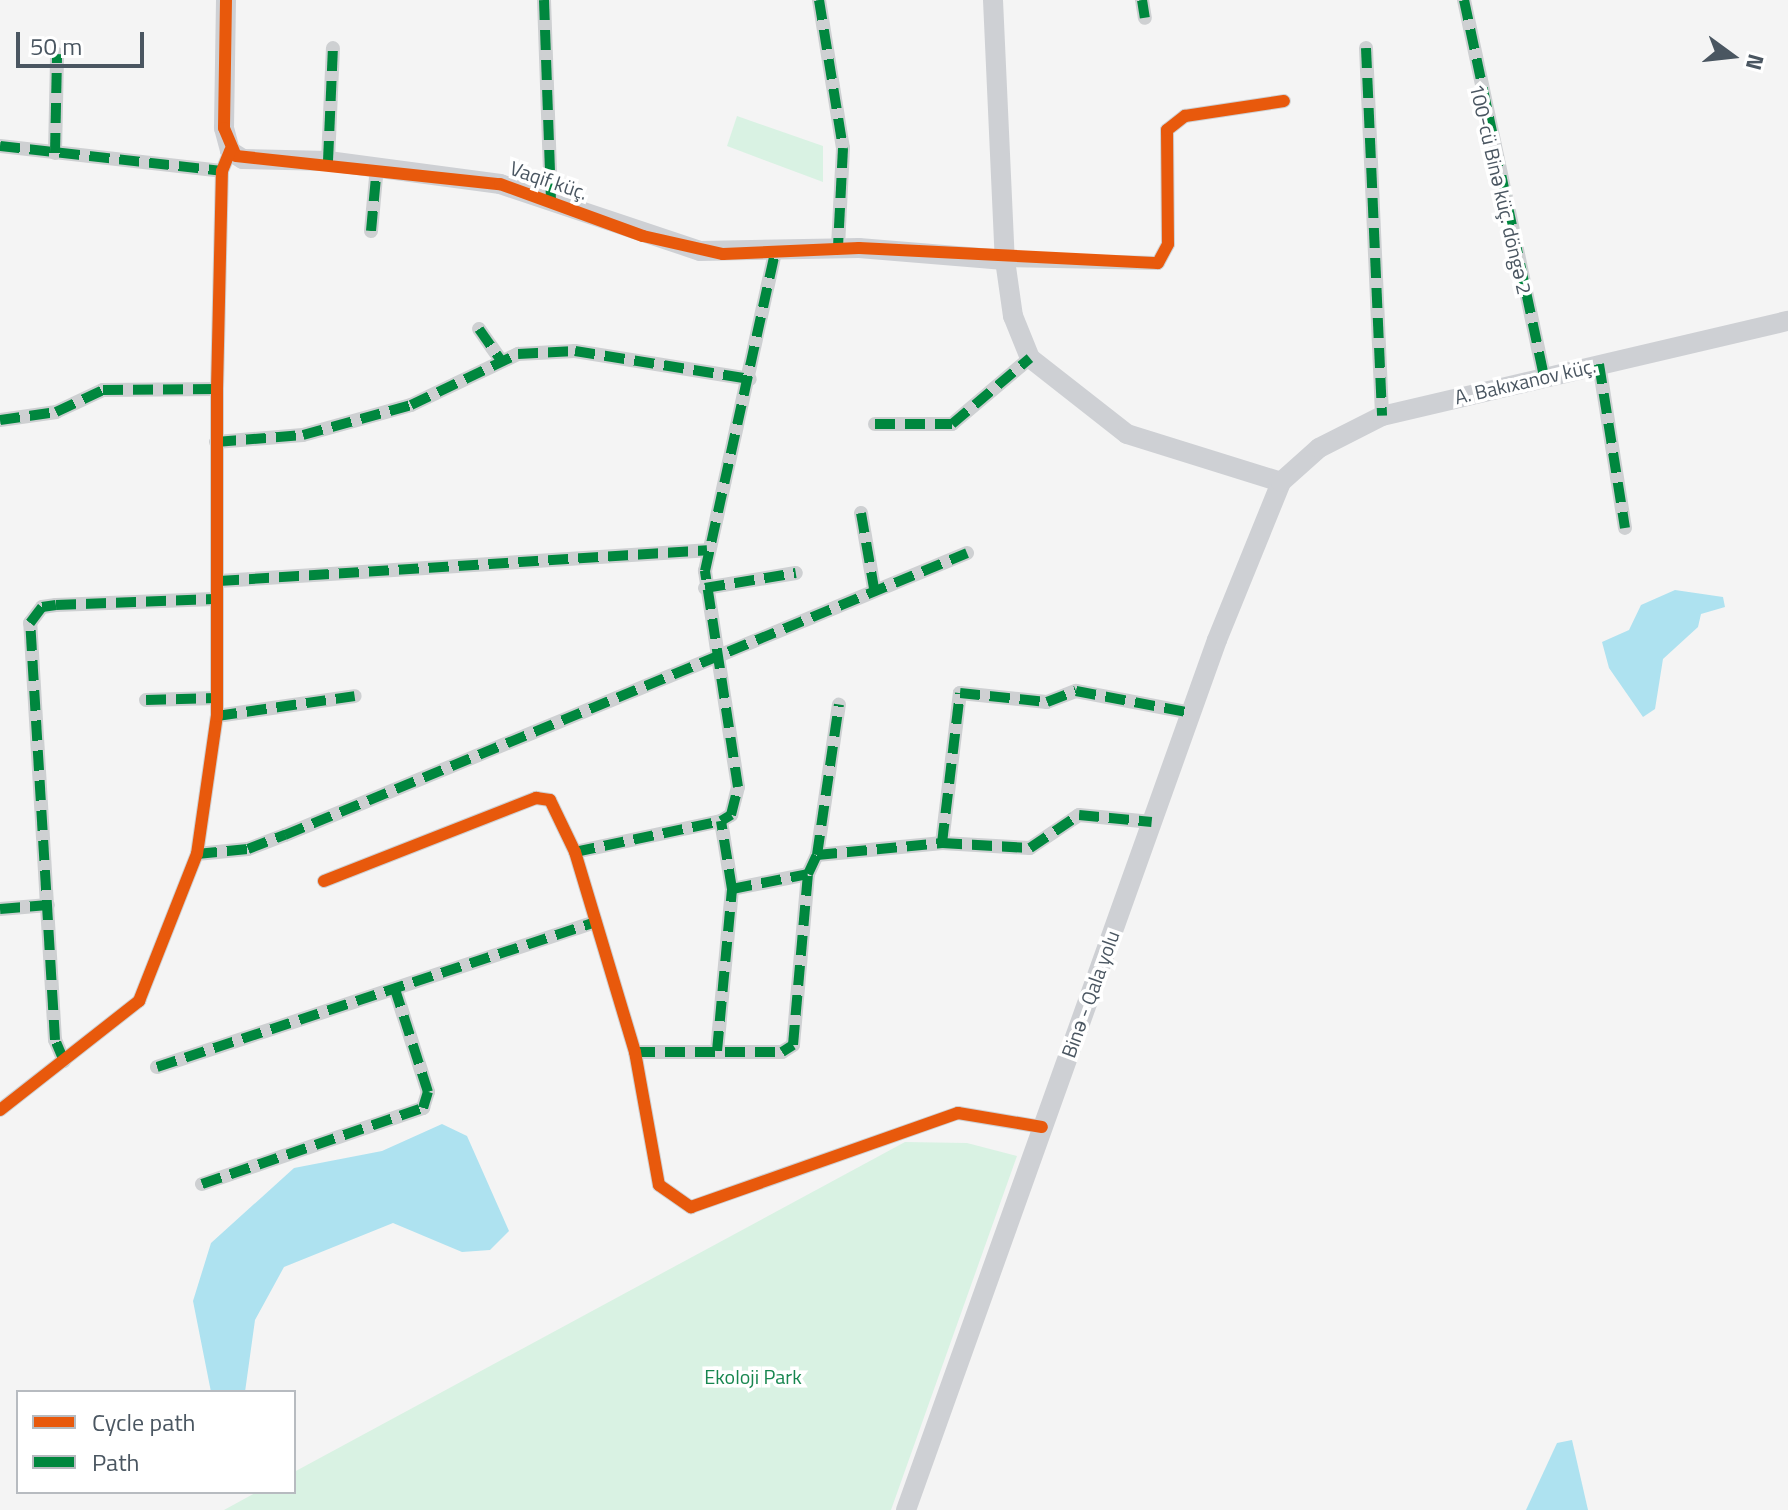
<!DOCTYPE html>
<meta charset="utf-8">
<style>
body{margin:0}
#map{position:relative;width:1788px;height:1510px;overflow:hidden;background:#f4f4f4;font-family:"Titillium Web",sans-serif}
div>[style]{position:absolute}
.green>*{inset:0;background:#d9f2e3}
.water>*{inset:0;background:#aee2f0}
.street>*{height:14px;margin:-7px;padding:0 7px;transform-origin:7px;border-radius:7px;background:#ced0d2}
.secondary>*{height:20px;margin:-10px;padding:0 10px;transform-origin:10px;border-radius:10px;background:#ced0d4}
.quiet>*{height:10px;margin-top:-5px;transform-origin:0;background:repeating-linear-gradient(90deg,#00873e 0 20px,transparent 0 30px)}
.cycleway>*{height:12px;margin:-6px;padding:0 6px;transform-origin:6px;border-radius:6px;background:#e8590c}
span{translate:-50% -50%;white-space:nowrap;text-align:center;line-height:1.15;-webkit-text-stroke:7px #fff;paint-order:stroke}
.street-label{font-size:20px;color:#4a5661}
.park-label{font-size:20px;color:#17864f}
.legend{position:absolute;left:16px;top:1390px;width:280px;height:104px;box-sizing:border-box;background:#fff;border:2px solid #b7bbc0;margin:0;padding:10px 14px;list-style:none;font-size:24px;color:#4a5661}
.legend li{display:flex;align-items:center;gap:16px;height:40px}
.legend b{width:40px;border:2px solid #b7bbc0}
.north{position:absolute;left:1692px;top:16px;width:80px;height:80px;-webkit-text-stroke:6px #fff;paint-order:stroke;rotate:105deg;font-size:22px;font-weight:700;line-height:32px;text-align:center;color:#4a5661}
.north::after{content:'';display:block;margin:auto;width:28px;height:36px;background:#4a5661;clip-path:polygon(50% 0,100% 100%,50% 72%,0 100%)}
.scale{position:absolute;left:16px;top:32px;width:128px;height:36px;box-sizing:border-box;border:4px solid #4a5661;border-top:0;padding-left:10px;font-size:24px;line-height:28px;white-space:nowrap;color:#4a5661;-webkit-text-stroke:6px #fff;paint-order:stroke}
</style>
<div id="map">
<div class="green">
<i style="clip-path:polygon(737px 116px,823px 146px,823px 182px,727px 146px)"></i>
<i style="clip-path:polygon(905px 1142px,967px 1143px,1017px 1156px,891px 1510px,224px 1510px,257px 1492px,294px 1492px,294px 1472px)"></i>
</div>
<div class="water">
<i style="clip-path:polygon(1675px 590px,1723px 597px,1725px 607px,1701px 614px,1698px 627px,1663px 659px,1655px 709px,1643px 717px,1609px 668px,1602px 642px,1629px 630px,1641px 605px)"></i>
<i style="clip-path:polygon(442px 1124px,467px 1136px,509px 1231px,490px 1250px,462px 1252px,393px 1223px,284px 1267px,255px 1320px,245px 1392px,211px 1392px,193px 1301px,211px 1243px,294px 1168px,382px 1151px)"></i>
<i style="clip-path:polygon(1572px 1440px,1588px 1510px,1526px 1510px,1557px 1443px)"></i>
</div>
<div class="street">
<i style="left:544px;top:0;width:200px;rotate:88deg"></i>
<i style="left:819px;top:0;width:150px;rotate:80.8deg"></i>
<i style="left:843px;top:148px;width:100px;rotate:92.9deg"></i>
<i style="left:1142px;top:0;width:18px;rotate:81deg"></i>
<i style="left:1464px;top:0;width:384px;rotate:78deg"></i>
<i style="left:1366px;top:48px;width:368px;rotate:87.5deg"></i>
<i style="left:0;top:146px;width:223px;rotate:6.4deg"></i>
<i style="left:55px;top:153px;width:99px;rotate:-88.8deg"></i>
<i style="left:328px;top:161px;width:113px;rotate:-87.5deg"></i>
<i style="left:371px;top:231px;width:65px;rotate:-84.7deg"></i>
<i style="left:1005px;top:260px;width:153px;rotate:1.1deg"></i>
<i style="left:1158px;top:263px;width:21px;rotate:-62deg"></i>
<i style="left:1168px;top:244px;width:114px;rotate:-90.5deg"></i>
<i style="left:1167px;top:130px;width:23px;rotate:-38deg"></i>
<i style="left:1185px;top:116px;width:100px;rotate:-8.6deg"></i>
<i style="left:479px;top:329px;width:37px;rotate:55deg"></i>
<i style="left:1599px;top:364px;width:166px;rotate:81deg"></i>
<i style="left:0;top:420px;width:57px;rotate:-8.1deg"></i>
<i style="left:56px;top:412px;width:52px;rotate:-25.1deg"></i>
<i style="left:103px;top:390px;width:114px;rotate:-0.5deg"></i>
<i style="left:875px;top:424px;width:77px"></i>
<i style="left:952px;top:424px;width:102px;rotate:-40.2deg"></i>
<i style="left:216px;top:442px;width:87px;rotate:-4.6deg"></i>
<i style="left:303px;top:435px;width:112px;rotate:-15.5deg"></i>
<i style="left:411px;top:405px;width:119px;rotate:-25.5deg"></i>
<i style="left:518px;top:354px;width:57px;rotate:-3deg"></i>
<i style="left:575px;top:351px;width:177px;rotate:9.1deg"></i>
<i style="left:861px;top:513px;width:76px;rotate:80.2deg"></i>
<i style="left:219px;top:581px;width:489px;rotate:-3.6deg"></i>
<i style="left:705px;top:588px;width:92px;rotate:-9.4deg"></i>
<i style="left:146px;top:700px;width:70px;rotate:-1.6deg"></i>
<i style="left:217px;top:716px;width:139px;rotate:-8.2deg"></i>
<i style="left:942px;top:843px;width:151px;rotate:-83.2deg"></i>
<i style="left:960px;top:693px;width:87px;rotate:5.9deg"></i>
<i style="left:1047px;top:702px;width:31px;rotate:-21deg"></i>
<i style="left:1076px;top:691px;width:117px;rotate:10.8deg"></i>
<i style="left:575px;top:852px;width:149px;rotate:-12deg"></i>
<i style="left:197px;top:854px;width:51px;rotate:-5.6deg"></i>
<i style="left:248px;top:849px;width:40px;rotate:-21deg"></i>
<i style="left:285px;top:835px;width:738px;rotate:-22.46deg"></i>
<i style="left:817px;top:855px;width:152px;rotate:-81.7deg"></i>
<i style="left:324px;top:881px;width:228px;rotate:-21.4deg"></i>
<i style="left:536px;top:798px;width:14px;rotate:8deg"></i>
<i style="left:550px;top:800px;width:58px;rotate:64.3deg"></i>
<i style="left:575px;top:852px;width:209px;rotate:73.3deg"></i>
<i style="left:635px;top:1052px;width:135px;rotate:79.8deg"></i>
<i style="left:659px;top:1185px;width:39px;rotate:35deg"></i>
<i style="left:691px;top:1207px;width:283px;rotate:-19.4deg"></i>
<i style="left:958px;top:1113px;width:85px;rotate:9.5deg"></i>
<i style="left:732px;top:889px;width:77px;rotate:-11.2deg"></i>
<i style="left:808px;top:874px;width:21px;rotate:-65deg"></i>
<i style="left:817px;top:855px;width:126px;rotate:-5.5deg"></i>
<i style="left:942px;top:843px;width:88px;rotate:3.3deg"></i>
<i style="left:1030px;top:848px;width:59px;rotate:-34deg"></i>
<i style="left:1079px;top:815px;width:73px;rotate:5.5deg"></i>
<i style="left:0;top:909px;width:48px;rotate:-4.8deg"></i>
<i style="left:717px;top:1051px;width:163px;rotate:-84.7deg"></i>
<i style="left:732px;top:889px;width:69px;rotate:-99.2deg"></i>
<i style="left:721px;top:821px;width:12px;rotate:-31deg"></i>
<i style="left:731px;top:815px;width:29px;rotate:-76deg"></i>
<i style="left:738px;top:787px;width:219px;rotate:-98.7deg"></i>
<i style="left:705px;top:571px;width:327px;rotate:-77.6deg"></i>
<i style="left:635px;top:1052px;width:147px"></i>
<i style="left:782px;top:1052px;width:13px;rotate:-32deg"></i>
<i style="left:793px;top:1045px;width:172px;rotate:-85deg"></i>
<i style="left:64px;top:1061px;width:23px;rotate:-113deg"></i>
<i style="left:55px;top:1040px;width:418px;rotate:-93.4deg"></i>
<i style="left:30px;top:623px;width:20px;rotate:-53deg"></i>
<i style="left:42px;top:607px;width:14px;rotate:-8deg"></i>
<i style="left:56px;top:605px;width:158px;rotate:-2.2deg"></i>
<i style="left:157px;top:1067px;width:462px;rotate:-18.3deg"></i>
<i style="left:0;top:1110px;width:177px;rotate:-38.1deg"></i>
<i style="left:139px;top:1001px;width:158px;rotate:-68.5deg"></i>
<i style="left:197px;top:854px;width:139px;rotate:-81.8deg"></i>
<i style="left:217px;top:716px;width:327px;rotate:-90deg"></i>
<i style="left:217px;top:389px;width:218px;rotate:-88.7deg"></i>
<i style="left:222px;top:171px;width:22px;rotate:-68deg"></i>
<i style="left:202px;top:1184px;width:234px;rotate:-19deg"></i>
<i style="left:423px;top:1108px;width:17px;rotate:-73deg"></i>
<i style="left:428px;top:1092px;width:108px;rotate:-107.8deg"></i>
</div>
<div class="secondary">
<i style="left:226px;top:0;width:128px;rotate:90.9deg"></i>
<i style="left:224px;top:128px;width:24px;rotate:75deg"></i>
<i style="left:230px;top:151px;width:15px;rotate:32deg"></i>
<i style="left:243px;top:159px;width:85px;rotate:1.3deg"></i>
<i style="left:328px;top:161px;width:174px;rotate:7.6deg"></i>
<i style="left:500px;top:184px;width:211px;rotate:18.5deg"></i>
<i style="left:700px;top:251px;width:159px;rotate:-1.1deg"></i>
<i style="left:859px;top:248px;width:146px;rotate:4.7deg"></i>
<i style="left:993px;top:0;width:260px;rotate:87.4deg"></i>
<i style="left:1005px;top:260px;width:57px;rotate:81.9deg"></i>
<i style="left:1013px;top:316px;width:45px;rotate:68deg"></i>
<i style="left:1030px;top:358px;width:123px;rotate:38.1deg"></i>
<i style="left:1127px;top:434px;width:161px;rotate:17.3deg"></i>
<i style="left:906px;top:1510px;width:924px;rotate:-70.33deg"></i>
<i style="left:1217px;top:640px;width:170px;rotate:-67.9deg"></i>
<i style="left:1281px;top:482px;width:51px;rotate:-41.8deg"></i>
<i style="left:1319px;top:448px;width:71px;rotate:-26.9deg"></i>
<i style="left:1382px;top:416px;width:417px;rotate:-13.2deg"></i>
</div>
<div class="quiet">
<i style="left:544px;top:0;width:200px;rotate:88deg"></i>
<i style="left:819px;top:0;width:150px;rotate:80.8deg"></i>
<i style="left:843px;top:148px;width:100px;rotate:92.9deg"></i>
<i style="left:1142px;top:0;width:18px;rotate:81deg"></i>
<i style="left:1464px;top:0;width:384px;rotate:78deg"></i>
<i style="left:1366px;top:48px;width:368px;rotate:87.5deg"></i>
<i style="left:0;top:146px;width:223px;rotate:6.4deg"></i>
<i style="left:55px;top:153px;width:99px;rotate:-88.8deg"></i>
<i style="left:328px;top:161px;width:113px;rotate:-87.5deg"></i>
<i style="left:371px;top:231px;width:65px;rotate:-84.7deg"></i>
<i style="left:479px;top:329px;width:37px;rotate:55deg"></i>
<i style="left:1599px;top:364px;width:166px;rotate:81deg"></i>
<i style="left:0;top:420px;width:57px;rotate:-8.1deg"></i>
<i style="left:56px;top:412px;width:52px;rotate:-25.1deg"></i>
<i style="left:103px;top:390px;width:114px;rotate:-0.5deg"></i>
<i style="left:875px;top:424px;width:77px"></i>
<i style="left:952px;top:424px;width:102px;rotate:-40.2deg"></i>
<i style="left:216px;top:442px;width:87px;rotate:-4.6deg"></i>
<i style="left:303px;top:435px;width:112px;rotate:-15.5deg"></i>
<i style="left:411px;top:405px;width:119px;rotate:-25.5deg"></i>
<i style="left:518px;top:354px;width:57px;rotate:-3deg"></i>
<i style="left:575px;top:351px;width:177px;rotate:9.1deg"></i>
<i style="left:861px;top:513px;width:76px;rotate:80.2deg"></i>
<i style="left:219px;top:581px;width:489px;rotate:-3.6deg"></i>
<i style="left:705px;top:588px;width:92px;rotate:-9.4deg"></i>
<i style="left:146px;top:700px;width:70px;rotate:-1.6deg"></i>
<i style="left:217px;top:716px;width:139px;rotate:-8.2deg"></i>
<i style="left:942px;top:843px;width:151px;rotate:-83.2deg"></i>
<i style="left:960px;top:693px;width:87px;rotate:5.9deg"></i>
<i style="left:1047px;top:702px;width:31px;rotate:-21deg"></i>
<i style="left:1076px;top:691px;width:117px;rotate:10.8deg"></i>
<i style="left:575px;top:852px;width:149px;rotate:-12deg"></i>
<i style="left:197px;top:854px;width:51px;rotate:-5.6deg"></i>
<i style="left:248px;top:849px;width:40px;rotate:-21deg"></i>
<i style="left:285px;top:835px;width:738px;rotate:-22.46deg"></i>
<i style="left:817px;top:855px;width:152px;rotate:-81.7deg"></i>
<i style="left:732px;top:889px;width:77px;rotate:-11.2deg"></i>
<i style="left:808px;top:874px;width:21px;rotate:-65deg"></i>
<i style="left:817px;top:855px;width:126px;rotate:-5.5deg"></i>
<i style="left:942px;top:843px;width:88px;rotate:3.3deg"></i>
<i style="left:1030px;top:848px;width:59px;rotate:-34deg"></i>
<i style="left:1079px;top:815px;width:73px;rotate:5.5deg"></i>
<i style="left:0;top:909px;width:48px;rotate:-4.8deg"></i>
<i style="left:717px;top:1051px;width:163px;rotate:-84.7deg"></i>
<i style="left:732px;top:889px;width:69px;rotate:-99.2deg"></i>
<i style="left:721px;top:821px;width:12px;rotate:-31deg"></i>
<i style="left:731px;top:815px;width:29px;rotate:-76deg"></i>
<i style="left:738px;top:787px;width:219px;rotate:-98.7deg"></i>
<i style="left:705px;top:571px;width:327px;rotate:-77.6deg"></i>
<i style="left:635px;top:1052px;width:147px"></i>
<i style="left:782px;top:1052px;width:13px;rotate:-32deg"></i>
<i style="left:793px;top:1045px;width:172px;rotate:-85deg"></i>
<i style="left:64px;top:1061px;width:23px;rotate:-113deg"></i>
<i style="left:55px;top:1040px;width:418px;rotate:-93.4deg"></i>
<i style="left:30px;top:623px;width:20px;rotate:-53deg"></i>
<i style="left:42px;top:607px;width:14px;rotate:-8deg"></i>
<i style="left:56px;top:605px;width:158px;rotate:-2.2deg"></i>
<i style="left:157px;top:1067px;width:462px;rotate:-18.3deg"></i>
<i style="left:202px;top:1184px;width:234px;rotate:-19deg"></i>
<i style="left:423px;top:1108px;width:17px;rotate:-73deg"></i>
<i style="left:428px;top:1092px;width:108px;rotate:-107.8deg"></i>
</div>
<div class="cycleway">
<i style="left:226px;top:0;width:128px;rotate:90.9deg"></i>
<i style="left:224px;top:128px;width:30px;rotate:67deg"></i>
<i style="left:236px;top:156px;width:265px;rotate:6.1deg"></i>
<i style="left:500px;top:184px;width:152px;rotate:20deg"></i>
<i style="left:643px;top:236px;width:82px;rotate:12.7deg"></i>
<i style="left:723px;top:254px;width:136px;rotate:-2.5deg"></i>
<i style="left:859px;top:248px;width:299px;rotate:2.9deg"></i>
<i style="left:1158px;top:263px;width:21px;rotate:-62deg"></i>
<i style="left:1168px;top:244px;width:114px;rotate:-90.5deg"></i>
<i style="left:1167px;top:130px;width:23px;rotate:-38deg"></i>
<i style="left:1185px;top:116px;width:100px;rotate:-8.6deg"></i>
<i style="left:324px;top:881px;width:228px;rotate:-21.4deg"></i>
<i style="left:536px;top:798px;width:14px;rotate:8deg"></i>
<i style="left:550px;top:800px;width:58px;rotate:64.3deg"></i>
<i style="left:575px;top:852px;width:209px;rotate:73.3deg"></i>
<i style="left:635px;top:1052px;width:135px;rotate:79.8deg"></i>
<i style="left:659px;top:1185px;width:39px;rotate:35deg"></i>
<i style="left:691px;top:1207px;width:283px;rotate:-19.4deg"></i>
<i style="left:958px;top:1113px;width:85px;rotate:9.5deg"></i>
<i style="left:0;top:1110px;width:177px;rotate:-38.1deg"></i>
<i style="left:139px;top:1001px;width:158px;rotate:-68.5deg"></i>
<i style="left:197px;top:854px;width:139px;rotate:-81.8deg"></i>
<i style="left:217px;top:716px;width:327px;rotate:-90deg"></i>
<i style="left:217px;top:389px;width:218px;rotate:-88.7deg"></i>
<i style="left:222px;top:171px;width:22px;rotate:-68deg"></i>
</div>
<div class="street-label">
<span style="left:549px;top:180px;rotate:19deg">Vaqif küç.</span>
<span style="left:1501px;top:189px;rotate:77deg">100-cü Binə küç. döngə 2</span>
<span style="left:1525px;top:381px;rotate:-13deg">A. Bakıxanov küç.</span>
<span style="left:1090px;top:994px;rotate:-70deg">Binə - Qala yolu</span>
</div>
<div class="park-label">
<span style="left:753px;top:1376px">Ekoloji Park</span>
</div>
<ul class="legend">
<li><b style="height:10px;background:#e8590c"></b>Cycle path</li>
<li><b style="height:10px;background:#00873e"></b>Path</li>
</ul>
<div class="north">N</div>
<div class="scale">50 m</div>
</div>
